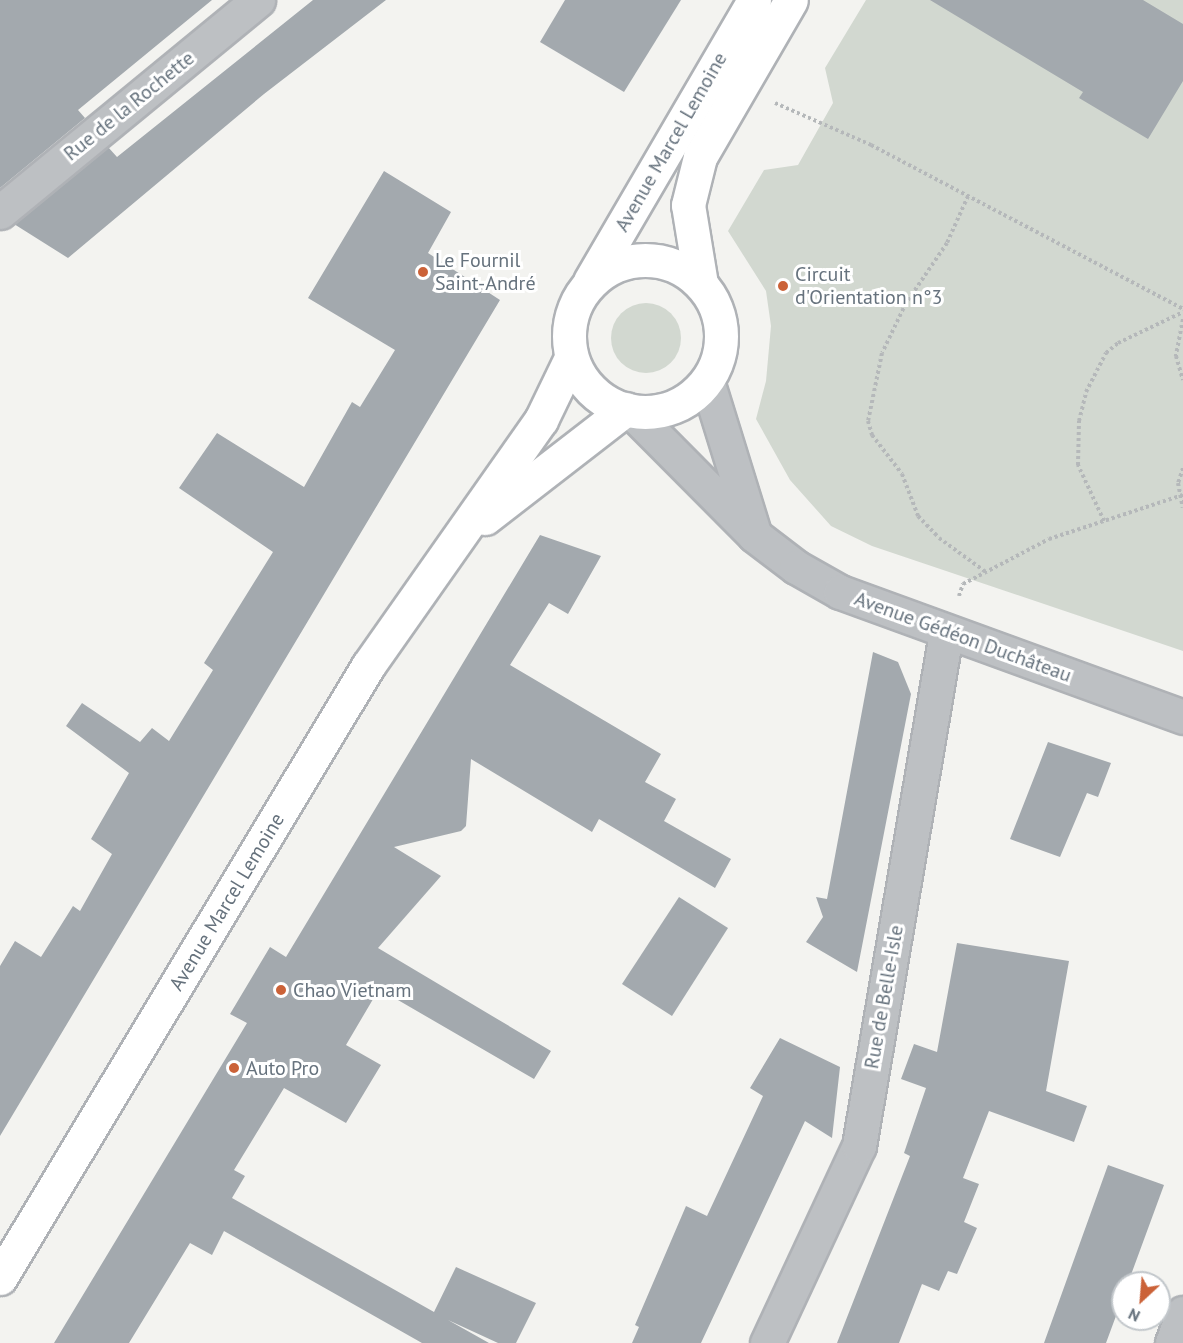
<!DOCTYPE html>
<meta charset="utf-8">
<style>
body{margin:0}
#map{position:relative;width:1183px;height:1343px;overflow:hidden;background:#f3f3f0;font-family:"PT Sans",sans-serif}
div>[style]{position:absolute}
.green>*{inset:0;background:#d2d8d0}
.round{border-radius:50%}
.building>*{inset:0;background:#a3a9ae}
.path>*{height:4px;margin-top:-2px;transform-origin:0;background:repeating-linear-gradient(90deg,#b5b8ba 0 3px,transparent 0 6px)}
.roads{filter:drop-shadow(2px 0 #afb2b6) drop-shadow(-2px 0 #afb2b6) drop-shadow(0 2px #afb2b6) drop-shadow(0 -2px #afb2b6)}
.minor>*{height:33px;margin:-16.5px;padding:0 16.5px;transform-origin:16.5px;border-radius:16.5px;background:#bdc0c3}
.major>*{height:33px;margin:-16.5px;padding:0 16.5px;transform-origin:16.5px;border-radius:16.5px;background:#fff}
.major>.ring{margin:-16.5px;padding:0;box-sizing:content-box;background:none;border:33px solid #fff;border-radius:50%}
.dots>*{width:16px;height:16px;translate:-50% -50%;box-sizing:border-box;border:3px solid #fff;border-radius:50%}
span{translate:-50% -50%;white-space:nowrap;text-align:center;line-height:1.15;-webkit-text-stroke:6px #fff;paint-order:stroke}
.street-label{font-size:20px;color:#66727d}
.poi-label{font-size:20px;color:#66727d}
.left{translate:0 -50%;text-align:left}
.north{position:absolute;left:1111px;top:1271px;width:60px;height:60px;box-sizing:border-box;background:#fff;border:2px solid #c2c7cb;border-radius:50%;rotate:206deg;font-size:16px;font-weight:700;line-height:24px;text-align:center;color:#66727d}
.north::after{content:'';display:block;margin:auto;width:21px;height:27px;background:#cb6238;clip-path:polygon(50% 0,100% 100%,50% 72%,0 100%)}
</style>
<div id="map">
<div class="green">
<i style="clip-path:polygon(866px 0,1183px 0,1183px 651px,872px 546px,831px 526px,790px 480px,756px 419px,766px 381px,771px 326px,766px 291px,728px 231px,764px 170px,798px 165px,833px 103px,825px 68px)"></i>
<i class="round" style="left:611px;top:303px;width:70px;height:70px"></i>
</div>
<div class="building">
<i style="clip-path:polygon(0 0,212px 0,78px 110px,85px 118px,0 188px)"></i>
<i style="clip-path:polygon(313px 0,386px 0,264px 94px,68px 258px,14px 224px,108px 147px,117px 157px)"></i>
<i style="clip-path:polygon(565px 0,681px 0,624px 92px,540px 42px)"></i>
<i style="clip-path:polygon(930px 0,1143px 0,1183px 24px,1183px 81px,1148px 139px,1079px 98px,1083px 92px)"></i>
<i style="clip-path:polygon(384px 171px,451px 212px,428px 253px,500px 300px,0 1136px,0 966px,15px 941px,41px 957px,73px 906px,80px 911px,112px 854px,91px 839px,129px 773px,66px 726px,82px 703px,140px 742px,152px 728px,169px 741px,213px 670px,204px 663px,273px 552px,179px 488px,217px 433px,304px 487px,352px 402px,360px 407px,395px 350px,308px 298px)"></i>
<i style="clip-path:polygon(540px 535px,601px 556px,568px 614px,549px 603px,510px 665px,661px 754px,645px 782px,676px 799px,664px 821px,731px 859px,715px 888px,599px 819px,592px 832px,471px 759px,466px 826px,461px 831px,394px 847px,441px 876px,378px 948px,551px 1051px,534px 1079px,379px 989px,346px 1045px,381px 1065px,346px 1123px,284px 1088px,234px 1170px,245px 1176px,232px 1198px,434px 1312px,456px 1267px,536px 1303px,516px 1343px,498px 1343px,448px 1320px,489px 1343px,422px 1343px,224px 1231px,212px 1255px,190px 1243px,129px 1343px,54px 1343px,247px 1023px,230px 1014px,270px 947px,286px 957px)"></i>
<i style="clip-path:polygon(873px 652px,898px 662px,911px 694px,857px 972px,806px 942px,823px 917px,816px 897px,827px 899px)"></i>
<i style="clip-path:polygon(1048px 742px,1111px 763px,1098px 797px,1087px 793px,1060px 857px,1010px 839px)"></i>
<i style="clip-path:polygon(679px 897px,728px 928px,672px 1016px,622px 984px)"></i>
<i style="clip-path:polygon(957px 943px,1069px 961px,1046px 1091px,1087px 1106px,1074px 1142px,989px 1111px,963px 1178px,979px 1184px,964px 1222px,977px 1228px,957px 1274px,948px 1271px,939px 1291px,922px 1284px,899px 1343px,837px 1343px,910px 1156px,904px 1153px,926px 1088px,901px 1079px,914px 1044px,937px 1052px)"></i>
<i style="clip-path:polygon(780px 1038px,840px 1067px,832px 1138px,805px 1121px,701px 1343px,632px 1343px,639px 1327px,635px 1325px,686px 1206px,707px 1216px,763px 1096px,750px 1088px)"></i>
<i style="clip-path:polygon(1108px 1165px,1164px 1185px,1128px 1283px,1123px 1283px,1123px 1297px,1106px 1343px,1044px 1343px)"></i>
</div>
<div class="path">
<i style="left:775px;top:103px;width:105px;rotate:23.6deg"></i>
<i style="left:871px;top:145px;width:352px;rotate:27.7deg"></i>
<i style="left:968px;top:196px;width:51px;rotate:114.1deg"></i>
<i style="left:947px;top:243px;width:73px;rotate:124.3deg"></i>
<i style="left:906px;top:303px;width:55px;rotate:115.6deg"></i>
<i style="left:882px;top:353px;width:69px;rotate:101.6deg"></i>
<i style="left:868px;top:421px;width:15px;rotate:74deg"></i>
<i style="left:872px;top:435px;width:49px;rotate:52.4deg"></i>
<i style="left:902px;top:474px;width:45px;rotate:69.1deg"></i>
<i style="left:918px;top:516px;width:30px;rotate:46deg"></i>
<i style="left:939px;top:538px;width:58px;rotate:35.9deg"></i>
<i style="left:1183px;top:319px;width:38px;rotate:101deg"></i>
<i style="left:1176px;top:356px;width:25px;rotate:74deg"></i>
<i style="left:1183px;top:468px;width:16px;rotate:108deg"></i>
<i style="left:1178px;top:483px;width:25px;rotate:79deg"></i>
<i style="left:1104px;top:521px;width:62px;rotate:-114.9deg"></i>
<i style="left:1078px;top:465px;width:44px;rotate:-88.7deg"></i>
<i style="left:1079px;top:421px;width:30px;rotate:-76deg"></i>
<i style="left:1086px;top:392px;width:44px;rotate:-62.9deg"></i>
<i style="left:1106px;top:353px;width:16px;rotate:-40deg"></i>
<i style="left:1118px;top:343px;width:72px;rotate:-25.5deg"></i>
<i style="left:959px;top:596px;width:13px;rotate:-72deg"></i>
<i style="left:963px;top:584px;width:97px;rotate:-27.6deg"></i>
<i style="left:1049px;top:539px;width:141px;rotate:-18.2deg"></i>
</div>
<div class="roads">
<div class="minor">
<i style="left:0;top:212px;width:334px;rotate:-39.4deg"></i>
<i style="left:707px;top:381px;width:156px;rotate:72.8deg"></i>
<i style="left:631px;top:411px;width:175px;rotate:45.2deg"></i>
<i style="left:754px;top:535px;width:53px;rotate:37.3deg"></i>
<i style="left:796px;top:567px;width:51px;rotate:29.6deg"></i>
<i style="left:840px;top:592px;width:365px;rotate:20deg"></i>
<i style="left:767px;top:1343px;width:217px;rotate:-65deg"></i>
<i style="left:859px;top:1146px;width:520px;rotate:-80.37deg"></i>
<i style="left:1172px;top:1343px;width:32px;rotate:-70deg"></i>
</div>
<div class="major">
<i class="ring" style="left:569px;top:260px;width:119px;height:119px"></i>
<i style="left:590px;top:281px;width:325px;rotate:-59.7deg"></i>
<i style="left:701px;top:284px;width:80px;rotate:-99.3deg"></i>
<i style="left:688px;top:205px;width:49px;rotate:-76deg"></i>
<i style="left:700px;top:157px;width:181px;rotate:-59.9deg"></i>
<i style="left:485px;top:518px;width:178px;rotate:-37.7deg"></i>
<i style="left:0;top:1278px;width:714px;rotate:-58.98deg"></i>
<i style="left:368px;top:666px;width:301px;rotate:-54.9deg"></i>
<i style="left:541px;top:420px;width:69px;rotate:-64.2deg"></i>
</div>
</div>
<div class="dots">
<i style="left:423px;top:272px;background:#cb6238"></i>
<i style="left:783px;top:286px;background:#cb6238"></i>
<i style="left:281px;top:990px;background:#cb6238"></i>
<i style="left:234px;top:1068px;background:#cb6238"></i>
</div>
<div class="street-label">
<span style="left:129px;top:106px;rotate:-39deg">Rue de la Rochette</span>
<span style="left:671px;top:142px;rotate:-60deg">Avenue Marcel Lemoine</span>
<span style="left:963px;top:637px;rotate:20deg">Avenue Gédéon Duchâteau</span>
<span style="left:227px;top:902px;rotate:-59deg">Avenue Marcel Lemoine</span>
<span style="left:884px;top:997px;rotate:-80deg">Rue de Belle-Isle</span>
</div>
<div class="poi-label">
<span class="left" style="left:435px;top:272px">Le Fournil<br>Saint-André</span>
<span class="left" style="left:795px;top:286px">Circuit<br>d'Orientation n°3</span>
<span class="left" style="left:293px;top:990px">Chao Vietnam</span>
<span class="left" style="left:246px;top:1068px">Auto Pro</span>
</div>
<div class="north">N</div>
</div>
